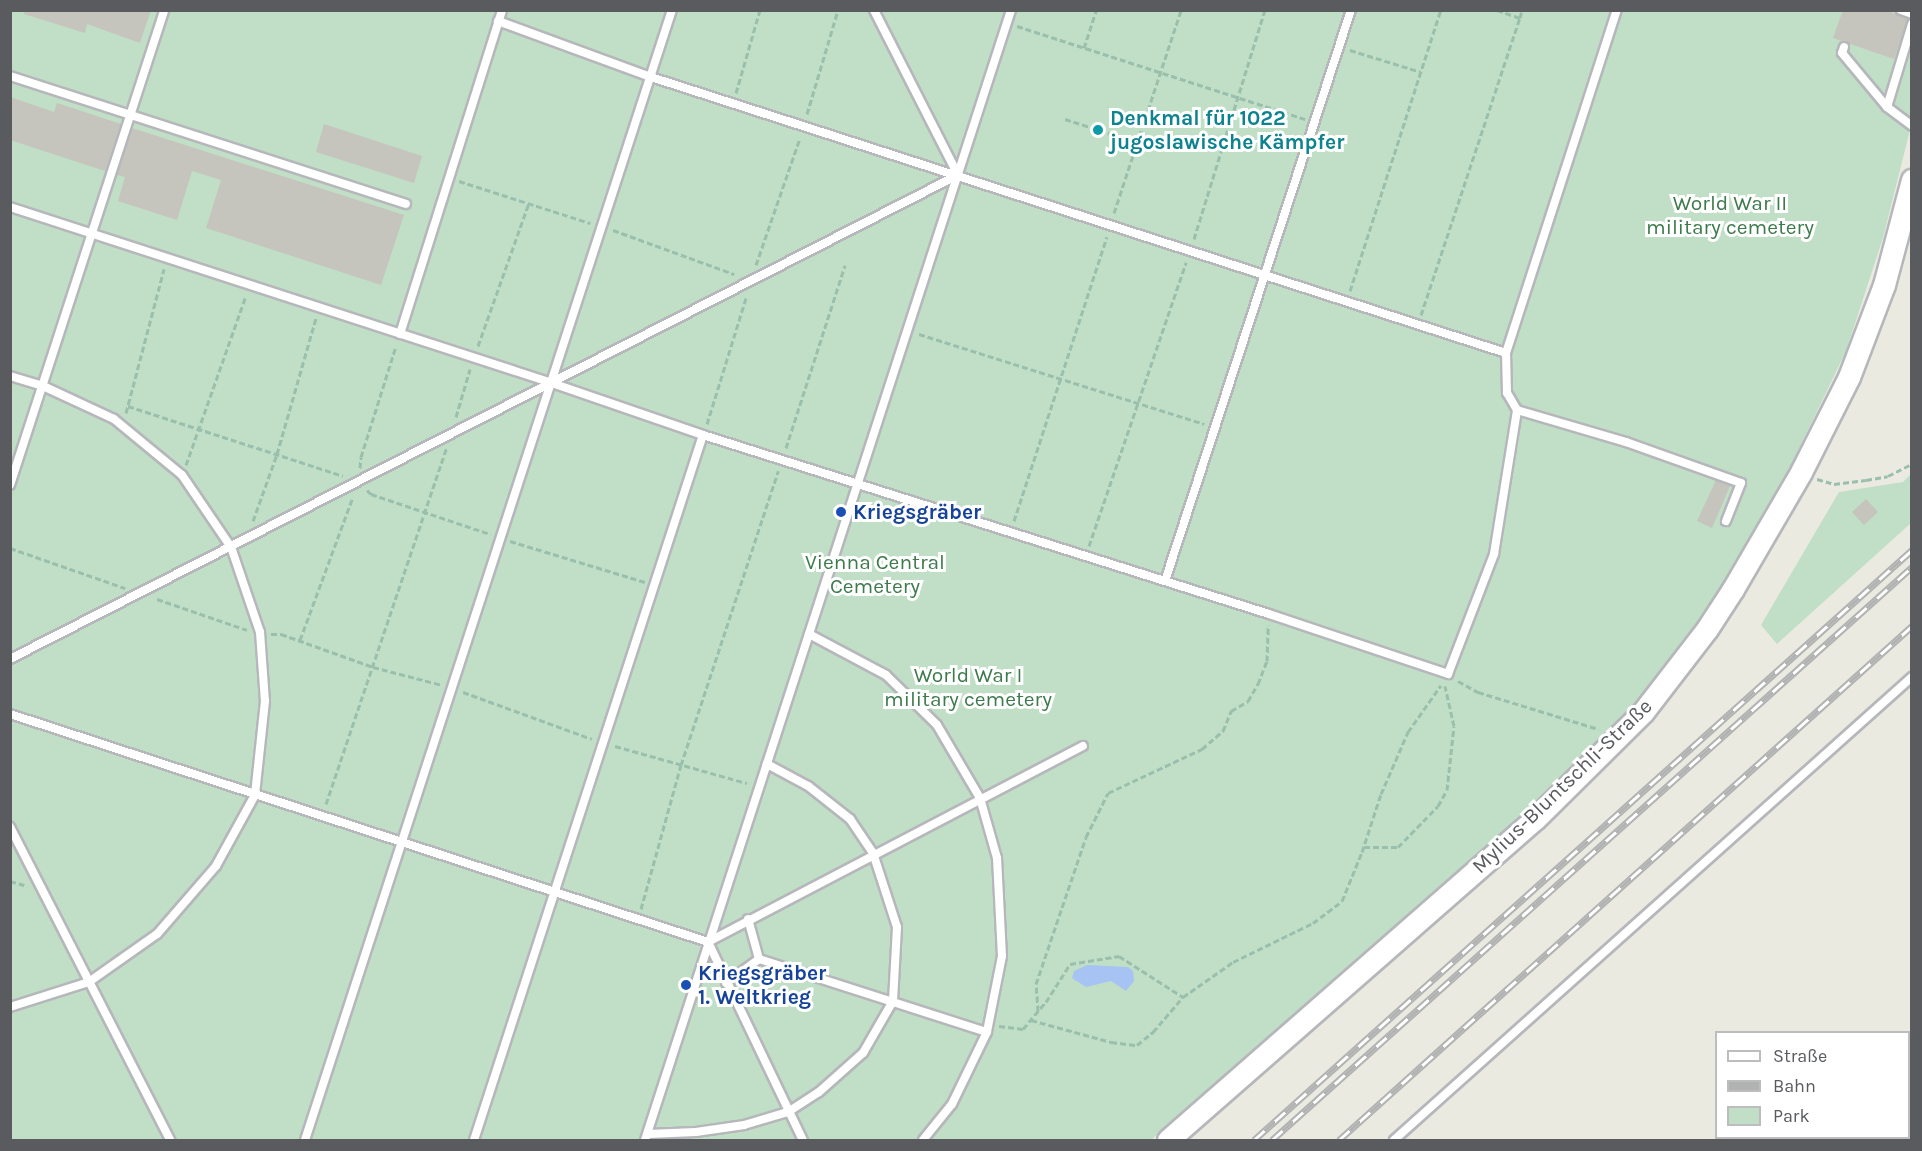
<!DOCTYPE html>
<meta charset="utf-8">
<style>
body{margin:0}
#map{position:relative;width:1922px;height:1151px;overflow:hidden;background:#eaeae0;font-family:Karla,sans-serif}
div>[style]{position:absolute}
.green>*{inset:0;background:#c0dfc6}
.water>*{inset:0;background:#a7c3f3}
.building>*{inset:0;background:#c5c4bd}
.path>*{height:3px;margin-top:-1.5px;transform-origin:0;background:repeating-linear-gradient(90deg,#9abfac 0 6px,transparent 0 9px)}
.roads{filter:drop-shadow(2px 0 #b6b7bb) drop-shadow(-2px 0 #b6b7bb) drop-shadow(0 2px #b6b7bb) drop-shadow(0 -2px #b6b7bb)}
.lane>*{height:8px;margin:-4px;padding:0 4px;transform-origin:4px;border-radius:4px;background:#fff}
.secondary>*{height:21px;margin:-10.5px;padding:0 10.5px;transform-origin:10.5px;border-radius:10.5px;background:#fff}
.rail>*{height:7px;margin-top:-3.5px;transform-origin:0;background:repeating-linear-gradient(90deg,#fff 0 14px,#b1b2b2 0 28px);box-sizing:border-box;border-block:2px solid #b1b2b2}
.dots>*{width:16px;height:16px;translate:-50% -50%;box-sizing:border-box;border:3px solid #fff;border-radius:50%}
span{translate:-50% -50%;white-space:nowrap;text-align:center;line-height:1.15;-webkit-text-stroke:6px #fff;paint-order:stroke}
.culture-label{font-size:21px;color:#0d838f;font-weight:700}
.left{translate:0 -50%;text-align:left}
.park-label{font-size:21px;color:#3d7a4c}
.transit-label{font-size:21px;color:#164399;font-weight:700}
.street-label{font-size:21px;color:#595b5f}
.frame{position:absolute;inset:0;border:12px solid #595b5f;pointer-events:none}
.legend{position:absolute;left:1715px;top:1031px;width:195px;height:108px;box-sizing:border-box;background:#fff;border:2px solid #bdbdbf;margin:0;padding:8px 10px;list-style:none;font-size:18px;color:#595b5f}
.legend li{display:flex;align-items:center;gap:12px;height:30px}
.legend b{width:30px;border:2px solid #bdbdbf}
</style>
<div id="map">
<div class="green">
<i style="clip-path:polygon(10px 11px,1911px 11px,1912px 122px,1883px 238px,1846px 351px,1782px 484px,1736px 565px,1692px 629px,1636px 703px,1529px 813px,1151px 1140px,11px 1140px)"></i>
<i style="clip-path:polygon(1911px 474px,1911px 523px,1777px 644px,1761px 625px,1839px 492px,1903px 482px)"></i>
</div>
<div class="water">
<i style="clip-path:polygon(1087px 965px,1128px 967px,1133px 971px,1134px 981px,1126px 991px,1111px 981px,1086px 987px,1072px 978px,1074px 971px)"></i>
</div>
<div class="building">
<i style="clip-path:polygon(25px 10px,151px 10px,140px 43px,87px 24px,85px 33px,24px 14px)"></i>
<i style="clip-path:polygon(1843px 10px,1885px 10px,1908px 19px,1894px 59px,1833px 38px)"></i>
<i style="clip-path:polygon(10px 97px,54px 112px,57px 103px,121px 124px,105px 171px,10px 140px)"></i>
<i style="clip-path:polygon(324px 124px,422px 156px,414px 183px,316px 152px)"></i>
<i style="clip-path:polygon(132px 128px,404px 215px,381px 285px,206px 228px,221px 180px,192px 171px,177px 220px,118px 201px,125px 177px,117px 175px)"></i>
<i style="clip-path:polygon(1716px 480px,1730px 486px,1712px 528px,1697px 521px)"></i>
<i style="clip-path:polygon(1866px 499px,1878px 512px,1864px 525px,1852px 512px)"></i>
</div>
<div class="path">
<i style="left:1497px;top:10px;width:24px;rotate:19deg"></i>
<i style="left:1520px;top:18px;width:8px;rotate:-76deg"></i>
<i style="left:1017px;top:26px;width:303px;rotate:17.9deg"></i>
<i style="left:1084px;top:48px;width:40px;rotate:-72deg"></i>
<i style="left:1350px;top:50px;width:74px;rotate:17.2deg"></i>
<i style="left:736px;top:93px;width:86px;rotate:-73.9deg"></i>
<i style="left:807px;top:114px;width:109px;rotate:-73.4deg"></i>
<i style="left:1065px;top:119px;width:76px;rotate:17.7deg"></i>
<i style="left:459px;top:181px;width:138px;rotate:17.8deg"></i>
<i style="left:1114px;top:213px;width:214px;rotate:-71.7deg"></i>
<i style="left:613px;top:230px;width:129px;rotate:20deg"></i>
<i style="left:1194px;top:239px;width:240px;rotate:-72.8deg"></i>
<i style="left:756px;top:265px;width:134px;rotate:-70.9deg"></i>
<i style="left:1350px;top:291px;width:295px;rotate:-72.1deg"></i>
<i style="left:1421px;top:315px;width:313px;rotate:-71.6deg"></i>
<i style="left:919px;top:334px;width:299px;rotate:17.5deg"></i>
<i style="left:478px;top:346px;width:152px;rotate:-70.4deg"></i>
<i style="left:128px;top:406px;width:226px;rotate:18deg"></i>
<i style="left:126px;top:413px;width:149px;rotate:-75.2deg"></i>
<i style="left:456px;top:417px;width:50px;rotate:-73.7deg"></i>
<i style="left:707px;top:424px;width:132px;rotate:-72.8deg"></i>
<i style="left:786px;top:448px;width:192px;rotate:-72.1deg"></i>
<i style="left:186px;top:465px;width:179px;rotate:-70.5deg"></i>
<i style="left:360px;top:468px;width:11px;rotate:-85deg"></i>
<i style="left:361px;top:457px;width:116px;rotate:-72.5deg"></i>
<i style="left:1817px;top:479px;width:18px;rotate:16deg"></i>
<i style="left:1834px;top:484px;width:32px;rotate:-7deg"></i>
<i style="left:1866px;top:480px;width:22px;rotate:-10deg"></i>
<i style="left:1888px;top:476px;width:27px;rotate:-27deg"></i>
<i style="left:367px;top:490px;width:6px;rotate:45deg"></i>
<i style="left:371px;top:494px;width:126px;rotate:18.6deg"></i>
<i style="left:253px;top:521px;width:71px;rotate:-70.3deg"></i>
<i style="left:277px;top:454px;width:141px;rotate:-74deg"></i>
<i style="left:1014px;top:521px;width:299px;rotate:-71.9deg"></i>
<i style="left:510px;top:541px;width:141px;rotate:16.9deg"></i>
<i style="left:1089px;top:546px;width:300px;rotate:-71.1deg"></i>
<i style="left:10px;top:548px;width:122px;rotate:19.2deg"></i>
<i style="left:157px;top:599px;width:95px;rotate:19deg"></i>
<i style="left:271px;top:634px;width:10px"></i>
<i style="left:281px;top:634px;width:98px;rotate:19.7deg"></i>
<i style="left:373px;top:667px;width:71px;rotate:14.6deg"></i>
<i style="left:300px;top:640px;width:153px;rotate:-69.7deg"></i>
<i style="left:1458px;top:681px;width:23px;rotate:29deg"></i>
<i style="left:1478px;top:692px;width:126px;rotate:17.1deg"></i>
<i style="left:463px;top:692px;width:137px;rotate:20deg"></i>
<i style="left:615px;top:746px;width:137px;rotate:15.7deg"></i>
<i style="left:326px;top:804px;width:375px;rotate:-71.3deg"></i>
<i style="left:1364px;top:847px;width:34px"></i>
<i style="left:1398px;top:847px;width:57px;rotate:-45.7deg"></i>
<i style="left:1438px;top:806px;width:18px;rotate:-61deg"></i>
<i style="left:1447px;top:790px;width:64px;rotate:-83.8deg"></i>
<i style="left:1454px;top:726px;width:41px;rotate:-102.7deg"></i>
<i style="left:10px;top:881px;width:18px;rotate:16deg"></i>
<i style="left:641px;top:909px;width:149px;rotate:-74.5deg"></i>
<i style="left:681px;top:765px;width:310px;rotate:-71.7deg"></i>
<i style="left:1038px;top:1011px;width:27px;rotate:-94deg"></i>
<i style="left:1036px;top:984px;width:155px;rotate:-71.2deg"></i>
<i style="left:1086px;top:837px;width:49px;rotate:-63.4deg"></i>
<i style="left:1108px;top:793px;width:104px;rotate:-25.1deg"></i>
<i style="left:1202px;top:749px;width:28px;rotate:-41deg"></i>
<i style="left:1223px;top:731px;width:22px;rotate:-68deg"></i>
<i style="left:1231px;top:711px;width:20px;rotate:-30deg"></i>
<i style="left:1248px;top:701px;width:20px;rotate:-60deg"></i>
<i style="left:1258px;top:684px;width:25px;rotate:-69deg"></i>
<i style="left:1267px;top:661px;width:36px;rotate:-88deg"></i>
<i style="left:1031px;top:1020px;width:83px;rotate:15.4deg"></i>
<i style="left:1111px;top:1042px;width:26px;rotate:7deg"></i>
<i style="left:1137px;top:1045px;width:21px;rotate:-39deg"></i>
<i style="left:1153px;top:1032px;width:46px;rotate:-49.4deg"></i>
<i style="left:999px;top:1026px;width:24px;rotate:7deg"></i>
<i style="left:1023px;top:1029px;width:35px;rotate:-50deg"></i>
<i style="left:1046px;top:1002px;width:45px;rotate:-57.7deg"></i>
<i style="left:1070px;top:964px;width:50px;rotate:-9.3deg"></i>
<i style="left:1119px;top:956px;width:76px;rotate:32.6deg"></i>
<i style="left:1183px;top:997px;width:61px;rotate:-35deg"></i>
<i style="left:1233px;top:962px;width:89px;rotate:-26deg"></i>
<i style="left:1313px;top:923px;width:36px;rotate:-37deg"></i>
<i style="left:1342px;top:901px;width:53px;rotate:-67.8deg"></i>
<i style="left:1362px;top:852px;width:61px;rotate:-71.9deg"></i>
<i style="left:1381px;top:794px;width:68px;rotate:-66.5deg"></i>
<i style="left:1408px;top:732px;width:57px;rotate:-54.9deg"></i>
</div>
<div class="roads">
<div class="lane">
<i style="left:1901px;top:10px;width:12px;rotate:20deg"></i>
<i style="left:498px;top:21px;width:163px;rotate:20.1deg"></i>
<i style="left:651px;top:77px;width:898px;rotate:17.89deg"></i>
<i style="left:1844px;top:47px;width:6px;rotate:108deg"></i>
<i style="left:1842px;top:53px;width:70px;rotate:50.2deg"></i>
<i style="left:1887px;top:107px;width:31px;rotate:37deg"></i>
<i style="left:10px;top:76px;width:416px;rotate:17.9deg"></i>
<i style="left:1887px;top:107px;width:87px;rotate:-73.2deg"></i>
<i style="left:10px;top:207px;width:570px;rotate:17.99deg"></i>
<i style="left:552px;top:383px;width:160px;rotate:19deg"></i>
<i style="left:703px;top:435px;width:594px;rotate:17.55deg"></i>
<i style="left:1269px;top:614px;width:189px;rotate:18.5deg"></i>
<i style="left:1448px;top:674px;width:129px;rotate:-69deg"></i>
<i style="left:1494px;top:554px;width:146px;rotate:-80.9deg"></i>
<i style="left:1517px;top:410px;width:20px;rotate:-120deg"></i>
<i style="left:1507px;top:393px;width:40px;rotate:-91.4deg"></i>
<i style="left:1506px;top:353px;width:361px;rotate:-72.1deg"></i>
<i style="left:400px;top:334px;width:340px;rotate:-72.5deg"></i>
<i style="left:10px;top:376px;width:34px;rotate:17deg"></i>
<i style="left:43px;top:386px;width:78px;rotate:24.9deg"></i>
<i style="left:114px;top:419px;width:88px;rotate:39.5deg"></i>
<i style="left:182px;top:475px;width:87px;rotate:55.8deg"></i>
<i style="left:231px;top:547px;width:90px;rotate:71.2deg"></i>
<i style="left:260px;top:632px;width:69px;rotate:85.9deg"></i>
<i style="left:265px;top:701px;width:95px;rotate:96.1deg"></i>
<i style="left:255px;top:795px;width:81px;rotate:118.8deg"></i>
<i style="left:216px;top:866px;width:90px;rotate:130.9deg"></i>
<i style="left:157px;top:934px;width:83px;rotate:144.8deg"></i>
<i style="left:89px;top:982px;width:83px;rotate:162.4deg"></i>
<i style="left:1517px;top:410px;width:114px;rotate:16.4deg"></i>
<i style="left:1626px;top:442px;width:122px;rotate:19.6deg"></i>
<i style="left:1741px;top:483px;width:41px;rotate:111.5deg"></i>
<i style="left:10px;top:485px;width:499px;rotate:-72deg"></i>
<i style="left:1165px;top:581px;width:601px;rotate:-71.96deg"></i>
<i style="left:809px;top:634px;width:87px;rotate:28deg"></i>
<i style="left:886px;top:675px;width:71px;rotate:44.4deg"></i>
<i style="left:937px;top:725px;width:85px;rotate:59.5deg"></i>
<i style="left:980px;top:798px;width:62px;rotate:74.2deg"></i>
<i style="left:997px;top:858px;width:98px;rotate:87.1deg"></i>
<i style="left:1002px;top:956px;width:77px;rotate:101.2deg"></i>
<i style="left:987px;top:1032px;width:80px;rotate:115.9deg"></i>
<i style="left:952px;top:1104px;width:46px;rotate:128.9deg"></i>
<i style="left:10px;top:659px;width:1064px;rotate:-27.05deg"></i>
<i style="left:958px;top:175px;width:185px;rotate:-117deg"></i>
<i style="left:10px;top:714px;width:734px;rotate:18.09deg"></i>
<i style="left:708px;top:942px;width:423px;rotate:-27.6deg"></i>
<i style="left:10px;top:827px;width:352px;rotate:62.9deg"></i>
<i style="left:748px;top:919px;width:41px;rotate:74.6deg"></i>
<i style="left:708px;top:942px;width:220px;rotate:64.4deg"></i>
<i style="left:726px;top:983px;width:41px;rotate:-36deg"></i>
<i style="left:759px;top:959px;width:239px;rotate:17.8deg"></i>
<i style="left:648px;top:1134px;width:48px;rotate:-2.4deg"></i>
<i style="left:696px;top:1132px;width:49px;rotate:-8.3deg"></i>
<i style="left:744px;top:1125px;width:46px;rotate:-16.5deg"></i>
<i style="left:788px;top:1112px;width:37px;rotate:-33deg"></i>
<i style="left:819px;top:1092px;width:59px;rotate:-41.6deg"></i>
<i style="left:863px;top:1053px;width:60px;rotate:-60deg"></i>
<i style="left:893px;top:1001px;width:74px;rotate:-86.9deg"></i>
<i style="left:897px;top:927px;width:78px;rotate:-108deg"></i>
<i style="left:873px;top:853px;width:41px;rotate:-124.1deg"></i>
<i style="left:850px;top:819px;width:53px;rotate:-141.8deg"></i>
<i style="left:808px;top:786px;width:47px;rotate:-151.8deg"></i>
<i style="left:305px;top:1140px;width:1188px;rotate:-72.01deg"></i>
<i style="left:474px;top:1140px;width:741px;rotate:-72.01deg"></i>
<i style="left:645px;top:1140px;width:1188px;rotate:-72.05deg"></i>
<i style="left:1394px;top:1140px;width:695px;rotate:-41.79deg"></i>
</div>
<div class="secondary">
<i style="left:1168px;top:1140px;width:488px;rotate:-41.2deg"></i>
<i style="left:1535px;top:819px;width:152px;rotate:-44.7deg"></i>
<i style="left:1643px;top:712px;width:105px;rotate:-52.4deg"></i>
<i style="left:1707px;top:629px;width:48px;rotate:-57deg"></i>
<i style="left:1733px;top:589px;width:135px;rotate:-59.8deg"></i>
<i style="left:1801px;top:472px;width:106px;rotate:-63.2deg"></i>
<i style="left:1849px;top:377px;width:98px;rotate:-69.2deg"></i>
<i style="left:1884px;top:285px;width:109px;rotate:-75.1deg"></i>
</div>
</div>
<div class="rail">
<i style="left:1254px;top:1140px;width:884px;rotate:-41.88deg"></i>
<i style="left:1272px;top:1140px;width:859px;rotate:-41.84deg"></i>
<i style="left:1339px;top:1140px;width:770px;rotate:-41.89deg"></i>
</div>
<div class="dots">
<i style="left:1098px;top:130px;background:#0f9aa8"></i>
<i style="left:841px;top:512px;background:#1a4fb4"></i>
<i style="left:686px;top:985px;background:#1a4fb4"></i>
</div>
<div class="culture-label">
<span class="left" style="left:1110px;top:130px">Denkmal für 1022<br>jugoslawische Kämpfer</span>
</div>
<div class="park-label">
<span style="left:1730px;top:215px">World War II<br>military cemetery</span>
<span style="left:875px;top:574px">Vienna Central<br>Cemetery</span>
<span style="left:968px;top:687px">World War I<br>military cemetery</span>
</div>
<div class="transit-label">
<span class="left" style="left:853px;top:512px">Kriegsgräber</span>
<span class="left" style="left:698px;top:985px">Kriegsgräber<br>1. Weltkrieg</span>
</div>
<div class="street-label">
<span style="left:1562px;top:786px;rotate:-44deg">Mylius-Bluntschli-Straße</span>
</div>
<div class="frame"></div>
<ul class="legend">
<li><b style="height:8px;background:#fff"></b>Straße</li>
<li><b style="height:8px;background:#b1b2b2"></b>Bahn</li>
<li><b style="height:16px;background:#c0dfc6"></b>Park</li>
</ul>
</div>
